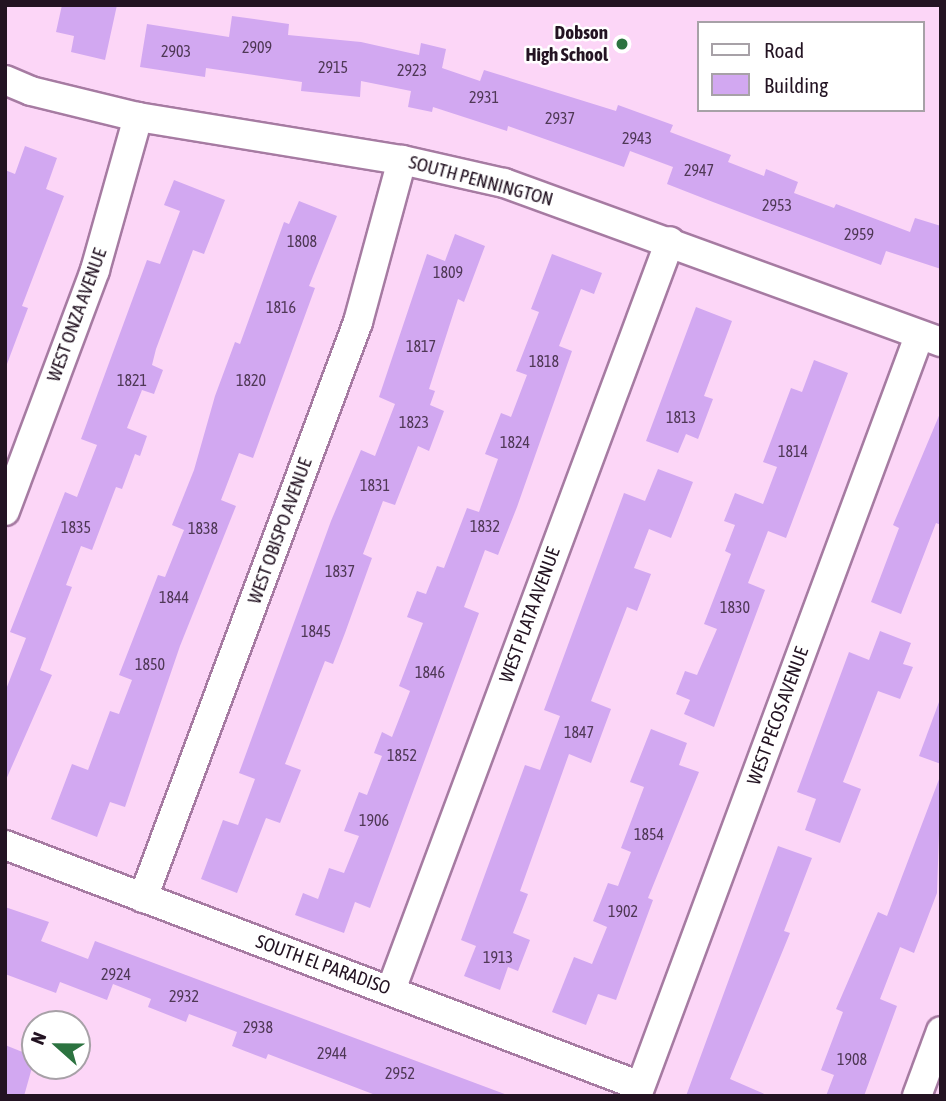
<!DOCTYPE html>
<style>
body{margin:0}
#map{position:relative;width:946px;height:1101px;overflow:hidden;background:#fcd6f7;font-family:"Asap Condensed",sans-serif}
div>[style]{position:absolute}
.building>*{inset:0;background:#d2a8f1}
.roads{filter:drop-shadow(2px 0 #a67ba2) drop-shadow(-2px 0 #a67ba2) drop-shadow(0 2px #a67ba2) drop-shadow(0 -2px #a67ba2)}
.street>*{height:28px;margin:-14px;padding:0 14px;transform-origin:14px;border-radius:14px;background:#fff}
.dots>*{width:19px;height:19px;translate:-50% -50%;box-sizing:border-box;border:4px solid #fff;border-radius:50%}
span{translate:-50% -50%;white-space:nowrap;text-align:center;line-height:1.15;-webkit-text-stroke:5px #fff;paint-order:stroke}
.number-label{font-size:16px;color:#4f3856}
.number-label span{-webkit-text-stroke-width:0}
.poi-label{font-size:19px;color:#231322;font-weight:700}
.right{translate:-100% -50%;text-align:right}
.street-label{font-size:19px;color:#231322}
.frame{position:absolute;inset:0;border:7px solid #231322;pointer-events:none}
.legend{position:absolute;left:697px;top:21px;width:228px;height:91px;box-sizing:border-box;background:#fff;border:2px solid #a7a1a7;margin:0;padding:9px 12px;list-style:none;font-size:21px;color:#231322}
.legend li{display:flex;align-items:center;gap:14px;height:35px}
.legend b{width:35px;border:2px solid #a7a1a7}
.north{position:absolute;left:21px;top:1010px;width:70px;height:70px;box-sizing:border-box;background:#fff;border:2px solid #a7a1a7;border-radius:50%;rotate:291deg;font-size:19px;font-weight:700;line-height:28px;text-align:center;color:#231322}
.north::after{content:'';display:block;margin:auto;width:24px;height:32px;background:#2c7340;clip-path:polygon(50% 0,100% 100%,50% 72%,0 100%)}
</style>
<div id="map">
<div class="building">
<i style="clip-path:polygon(62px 5px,117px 5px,105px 60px,71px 52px,74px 36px,56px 32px)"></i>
<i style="clip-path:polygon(232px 16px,289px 24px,288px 35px,361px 42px,419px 55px,421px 43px,446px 49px,442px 68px,480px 81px,484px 70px,616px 111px,618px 105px,673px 125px,670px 132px,731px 155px,728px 162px,764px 176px,766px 169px,798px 182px,794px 193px,834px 208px,836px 204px,910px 232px,915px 218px,941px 226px,941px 269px,886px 251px,881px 265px,713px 202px,667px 184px,673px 167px,630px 151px,624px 167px,508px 126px,507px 131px,433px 107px,432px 112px,408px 107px,411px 91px,361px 81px,360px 97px,301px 91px,302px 82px,206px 68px,205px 77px,140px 67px,147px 24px,229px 37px)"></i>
<i style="clip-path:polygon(25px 146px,57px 158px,46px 189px,64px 196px,22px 306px,28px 308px,7px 364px,5px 170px,15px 174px)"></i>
<i style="clip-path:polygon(174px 180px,225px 200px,204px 254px,193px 250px,156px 349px,152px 365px,163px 370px,154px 394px,142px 390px,127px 428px,147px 436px,140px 456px,135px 454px,122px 489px,116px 487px,92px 550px,81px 546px,66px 585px,72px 587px,40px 670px,52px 675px,5px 782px,5px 692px,26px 638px,10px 632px,65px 492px,77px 497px,97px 445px,81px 439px,147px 260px,160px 264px,180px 211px,164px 205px)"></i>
<i style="clip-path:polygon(299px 201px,337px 216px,309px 286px,315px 288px,253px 458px,239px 453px,221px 500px,236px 506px,180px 646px,125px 807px,110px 802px,97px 837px,51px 819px,72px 764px,88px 770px,110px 711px,119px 714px,132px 680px,119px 675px,158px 575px,165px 577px,184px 530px,172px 525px,194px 470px,215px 396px,235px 342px,240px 344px,284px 222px,289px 224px)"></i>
<i style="clip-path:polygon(455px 234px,485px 246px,464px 302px,458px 299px,429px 389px,435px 391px,430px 405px,444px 411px,429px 451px,418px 446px,395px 505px,383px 501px,363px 554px,372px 558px,345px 633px,333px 664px,325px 661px,285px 764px,301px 770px,280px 823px,266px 818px,237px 893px,201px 879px,223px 820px,238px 825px,255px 779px,239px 773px,331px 521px,361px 450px,375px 456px,395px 404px,379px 397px,427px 254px,445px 261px)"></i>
<i style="clip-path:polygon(552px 254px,602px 273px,594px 294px,581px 289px,559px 346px,572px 351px,517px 507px,498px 555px,485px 550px,464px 607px,479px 613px,370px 908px,355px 902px,344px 933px,295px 915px,303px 893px,318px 899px,329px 868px,344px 873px,359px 836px,344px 831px,359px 792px,367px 795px,382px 756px,374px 753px,382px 732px,392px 737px,410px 691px,399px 686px,423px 623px,407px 617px,417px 591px,426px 594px,437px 566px,444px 568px,467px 508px,479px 512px,498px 459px,485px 454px,501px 413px,511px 417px,527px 375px,516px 371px,539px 312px,531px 309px)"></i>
<i style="clip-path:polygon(696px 307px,732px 321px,704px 396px,713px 399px,698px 439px,686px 434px,678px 453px,646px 441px)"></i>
<i style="clip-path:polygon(814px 360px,848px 373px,786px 538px,768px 531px,748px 583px,765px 590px,714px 727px,684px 714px,690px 700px,676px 694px,685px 671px,697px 675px,717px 629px,704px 624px,731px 554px,725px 551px,735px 525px,724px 521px,735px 493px,763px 504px,777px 467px,763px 462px,791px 388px,802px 392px)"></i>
<i style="clip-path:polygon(941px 411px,941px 525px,936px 523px,901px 614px,871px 602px,899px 528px,893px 525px)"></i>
<i style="clip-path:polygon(658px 469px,693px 482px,671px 538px,649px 529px,634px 568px,651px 574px,637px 611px,627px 607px,591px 701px,611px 709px,591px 763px,569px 754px,520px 891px,528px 894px,513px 933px,530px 940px,518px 971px,508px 967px,500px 990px,464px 976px,476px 946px,461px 940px,525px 765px,540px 770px,560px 716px,544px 710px,624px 493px,645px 501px)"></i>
<i style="clip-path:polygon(880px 631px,911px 643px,903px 664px,913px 667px,900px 699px,878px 691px,843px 782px,861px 789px,840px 843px,805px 830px,816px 799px,797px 792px,849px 652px,869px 660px)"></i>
<i style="clip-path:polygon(939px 702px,941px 703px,941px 764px,919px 756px)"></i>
<i style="clip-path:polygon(651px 729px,687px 743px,679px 765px,699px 772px,648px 898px,653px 900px,616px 1000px,598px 994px,586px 1025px,552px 1012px,574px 957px,592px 964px,607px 927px,593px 921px,608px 883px,618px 886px,631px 852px,621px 848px,644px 787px,630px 782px)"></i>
<i style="clip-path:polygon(941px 774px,937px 893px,914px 953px,900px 947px,880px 999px,897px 1006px,882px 1047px,864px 1096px,826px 1096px,834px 1075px,821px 1070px,843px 1012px,836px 1009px,878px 912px,887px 916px)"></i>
<i style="clip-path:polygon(778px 846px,812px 858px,784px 931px,790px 933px,730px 1079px,769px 1096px,686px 1096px)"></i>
<i style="clip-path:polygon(5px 907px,49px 922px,41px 941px,88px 959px,95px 941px,510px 1096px,378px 1096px,268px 1054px,266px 1059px,232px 1046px,237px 1032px,189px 1014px,186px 1022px,148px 1007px,151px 999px,113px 984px,107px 1000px,60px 982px,56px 993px,5px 974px)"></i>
<i style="clip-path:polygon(5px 1045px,35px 1057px,24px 1096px,5px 1096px)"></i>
</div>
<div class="roads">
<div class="street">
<i style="left:5px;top:80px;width:28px;rotate:23deg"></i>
<i style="left:31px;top:91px;width:110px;rotate:13.7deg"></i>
<i style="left:138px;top:117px;width:267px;rotate:9.3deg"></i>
<i style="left:402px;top:160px;width:105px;rotate:12.7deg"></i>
<i style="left:504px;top:183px;width:465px;rotate:20deg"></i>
<i style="left:5px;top:511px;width:257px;rotate:-69.5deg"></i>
<i style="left:95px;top:270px;width:159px;rotate:-74.3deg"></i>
<i style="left:5px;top:845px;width:679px;rotate:20.78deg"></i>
<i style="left:143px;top:898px;width:615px;rotate:-69.53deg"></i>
<i style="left:358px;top:322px;width:168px;rotate:-74.8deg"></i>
<i style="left:391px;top:990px;width:799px;rotate:-69.57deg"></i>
<i style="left:637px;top:1096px;width:811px;rotate:-69.64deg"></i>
<i style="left:917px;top:1096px;width:69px;rotate:-69.7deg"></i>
</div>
</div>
<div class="dots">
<i style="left:622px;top:44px;background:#2c7340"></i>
</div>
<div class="number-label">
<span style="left:257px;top:47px">2909</span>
<span style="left:176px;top:51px">2903</span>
<span style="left:333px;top:67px">2915</span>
<span style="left:412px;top:70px">2923</span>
<span style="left:484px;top:97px">2931</span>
<span style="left:560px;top:118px">2937</span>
<span style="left:637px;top:138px">2943</span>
<span style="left:699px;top:170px">2947</span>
<span style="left:777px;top:205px">2953</span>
<span style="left:859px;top:234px">2959</span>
<span style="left:302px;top:241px">1808</span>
<span style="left:448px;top:272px">1809</span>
<span style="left:281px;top:307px">1816</span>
<span style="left:421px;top:346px">1817</span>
<span style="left:544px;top:361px">1818</span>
<span style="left:132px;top:380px">1821</span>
<span style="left:251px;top:380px">1820</span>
<span style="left:681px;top:417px">1813</span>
<span style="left:414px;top:422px">1823</span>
<span style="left:515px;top:442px">1824</span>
<span style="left:793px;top:451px">1814</span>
<span style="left:375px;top:485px">1831</span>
<span style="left:485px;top:526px">1832</span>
<span style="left:76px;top:527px">1835</span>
<span style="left:203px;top:528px">1838</span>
<span style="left:340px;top:571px">1837</span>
<span style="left:174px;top:597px">1844</span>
<span style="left:735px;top:607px">1830</span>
<span style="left:316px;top:631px">1845</span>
<span style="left:150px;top:664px">1850</span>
<span style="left:430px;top:672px">1846</span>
<span style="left:579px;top:732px">1847</span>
<span style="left:402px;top:755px">1852</span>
<span style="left:374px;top:820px">1906</span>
<span style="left:649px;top:834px">1854</span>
<span style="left:623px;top:911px">1902</span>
<span style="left:498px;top:957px">1913</span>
<span style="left:116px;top:974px">2924</span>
<span style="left:184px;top:996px">2932</span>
<span style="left:258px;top:1027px">2938</span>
<span style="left:332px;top:1053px">2944</span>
<span style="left:852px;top:1059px">1908</span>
<span style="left:400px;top:1073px">2952</span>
</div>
<div class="poi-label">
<span class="right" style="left:608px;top:44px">Dobson<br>High School</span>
</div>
<div class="street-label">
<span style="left:481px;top:181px;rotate:15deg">SOUTH PENNINGTON</span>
<span style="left:77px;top:315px;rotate:-70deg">WEST ONZA AVENUE</span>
<span style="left:280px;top:531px;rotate:-70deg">WEST OBISPO AVENUE</span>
<span style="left:530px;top:615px;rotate:-70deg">WEST PLATA AVENUE</span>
<span style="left:778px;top:716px;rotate:-70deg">WEST PECOS AVENUE</span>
<span style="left:323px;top:965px;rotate:20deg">SOUTH EL PARADISO</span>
</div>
<div class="frame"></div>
<ul class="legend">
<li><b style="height:9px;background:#fff"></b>Road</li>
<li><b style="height:19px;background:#d2a8f1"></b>Building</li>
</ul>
<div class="north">N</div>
</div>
